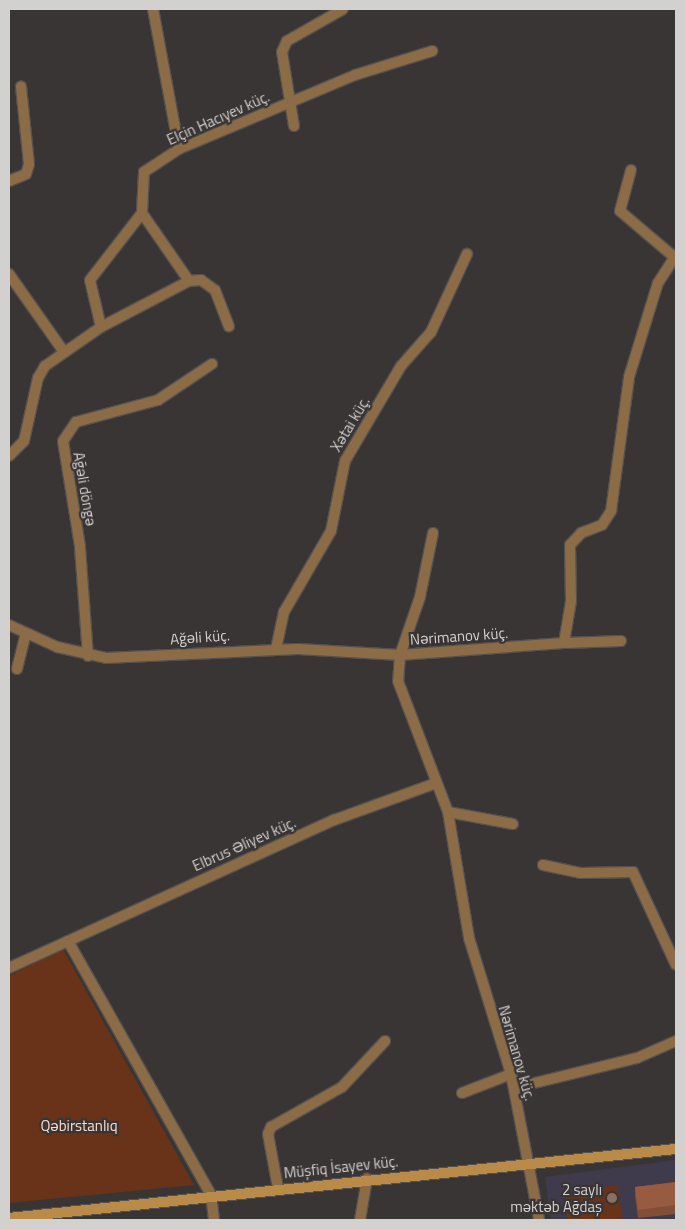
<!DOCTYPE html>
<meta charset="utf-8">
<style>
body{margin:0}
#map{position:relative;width:685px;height:1229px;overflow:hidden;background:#393534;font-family:"Titillium Web",sans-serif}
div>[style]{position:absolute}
.education>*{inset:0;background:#403b4c}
.green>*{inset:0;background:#683319}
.roads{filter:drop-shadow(1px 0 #555150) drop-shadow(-1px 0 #555150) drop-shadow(0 1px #555150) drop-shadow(0 -1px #555150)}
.street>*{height:10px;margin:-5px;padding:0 5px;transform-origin:5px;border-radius:5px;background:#8b6c46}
.secondary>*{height:10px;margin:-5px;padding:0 5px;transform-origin:5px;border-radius:5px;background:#ba8a49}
.wall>*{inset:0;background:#814e37}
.building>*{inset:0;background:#965b40}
.dots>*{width:14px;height:14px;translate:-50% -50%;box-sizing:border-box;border:2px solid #393534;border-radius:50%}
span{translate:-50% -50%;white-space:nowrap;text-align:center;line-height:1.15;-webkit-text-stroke:4.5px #393534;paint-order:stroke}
.street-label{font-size:15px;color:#d3d1d0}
.park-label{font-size:15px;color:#fed9c8}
.poi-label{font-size:15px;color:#d3d1d0}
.right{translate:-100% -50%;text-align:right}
.frame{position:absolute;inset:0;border:10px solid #d3d1d0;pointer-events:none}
</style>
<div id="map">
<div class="education">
<i style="clip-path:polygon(676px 1160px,676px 1220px,551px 1220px,545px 1177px)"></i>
</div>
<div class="green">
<i style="clip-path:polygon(63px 949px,194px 1185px,9px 1203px,9px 976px)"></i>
<i style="clip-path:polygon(617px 1185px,623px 1220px,568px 1220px,564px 1193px)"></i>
</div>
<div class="roads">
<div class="street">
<i style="left:153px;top:9px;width:142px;rotate:79.5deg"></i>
<i style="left:294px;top:126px;width:75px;rotate:-99.2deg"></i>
<i style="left:282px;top:52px;width:12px;rotate:-66deg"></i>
<i style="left:287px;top:41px;width:64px;rotate:-29.7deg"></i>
<i style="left:631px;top:170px;width:42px;rotate:105deg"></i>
<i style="left:620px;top:211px;width:71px;rotate:40.4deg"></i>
<i style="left:9px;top:181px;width:18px;rotate:-22deg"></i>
<i style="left:26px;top:174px;width:10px;rotate:-73deg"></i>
<i style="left:29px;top:164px;width:78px;rotate:-95.9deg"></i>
<i style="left:142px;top:213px;width:83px;rotate:55.3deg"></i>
<i style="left:9px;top:274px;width:95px;rotate:54.8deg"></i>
<i style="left:101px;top:327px;width:99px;rotate:-27.6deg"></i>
<i style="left:189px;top:281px;width:12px;rotate:-5deg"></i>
<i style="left:201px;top:280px;width:17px;rotate:36deg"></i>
<i style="left:215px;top:290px;width:39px;rotate:69deg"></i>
<i style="left:9px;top:456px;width:21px;rotate:-45deg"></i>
<i style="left:24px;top:441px;width:65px;rotate:-77.5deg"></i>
<i style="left:38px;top:378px;width:14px;rotate:-60deg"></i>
<i style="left:45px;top:366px;width:68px;rotate:-34.9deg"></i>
<i style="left:101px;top:327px;width:48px;rotate:-103.2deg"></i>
<i style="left:90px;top:280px;width:85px;rotate:-52.2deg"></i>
<i style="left:142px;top:213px;width:41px;rotate:-87.2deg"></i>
<i style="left:144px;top:172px;width:42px;rotate:-33.3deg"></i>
<i style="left:179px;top:149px;width:191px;rotate:-22.8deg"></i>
<i style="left:355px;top:75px;width:81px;rotate:-17.3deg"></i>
<i style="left:433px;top:533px;width:65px;rotate:101.5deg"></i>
<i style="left:420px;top:597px;width:61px;rotate:109deg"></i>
<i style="left:400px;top:655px;width:26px;rotate:94deg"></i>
<i style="left:398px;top:681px;width:140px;rotate:69.1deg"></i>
<i style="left:448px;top:812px;width:128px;rotate:80.5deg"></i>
<i style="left:469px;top:938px;width:142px;rotate:72.8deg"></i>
<i style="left:511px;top:1074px;width:149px;rotate:79.1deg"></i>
<i style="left:9px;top:625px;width:53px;rotate:24.6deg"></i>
<i style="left:57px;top:647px;width:50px;rotate:12.7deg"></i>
<i style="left:106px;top:658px;width:192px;rotate:-2.7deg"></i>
<i style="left:298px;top:649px;width:102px;rotate:3.4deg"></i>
<i style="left:400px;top:655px;width:164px;rotate:-4.2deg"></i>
<i style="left:564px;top:643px;width:43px;rotate:-80.5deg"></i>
<i style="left:571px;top:601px;width:56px;rotate:-91deg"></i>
<i style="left:570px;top:545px;width:16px;rotate:-47deg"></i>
<i style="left:581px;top:533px;width:22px;rotate:-21deg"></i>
<i style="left:602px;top:525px;width:17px;rotate:-57deg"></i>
<i style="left:611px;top:511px;width:135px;rotate:-82.3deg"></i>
<i style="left:629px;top:377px;width:98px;rotate:-72.9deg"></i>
<i style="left:658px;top:283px;width:33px;rotate:-57deg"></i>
<i style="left:564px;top:643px;width:57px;rotate:-2deg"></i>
<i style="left:276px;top:649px;width:38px;rotate:-78deg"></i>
<i style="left:284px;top:612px;width:94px;rotate:-59.9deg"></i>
<i style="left:331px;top:531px;width:71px;rotate:-78.7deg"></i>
<i style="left:345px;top:461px;width:110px;rotate:-59.5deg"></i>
<i style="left:401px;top:366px;width:45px;rotate:-48.6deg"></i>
<i style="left:431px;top:332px;width:86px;rotate:-65.2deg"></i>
<i style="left:88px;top:656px;width:110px;rotate:-94.2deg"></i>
<i style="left:80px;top:546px;width:106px;rotate:-99.2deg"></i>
<i style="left:63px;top:441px;width:23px;rotate:-56deg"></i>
<i style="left:76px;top:422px;width:85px;rotate:-15deg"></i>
<i style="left:158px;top:400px;width:65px;rotate:-33.7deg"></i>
<i style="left:17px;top:669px;width:36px;rotate:-76deg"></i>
<i style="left:448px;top:812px;width:66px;rotate:10.5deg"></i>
<i style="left:543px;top:865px;width:39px;rotate:12deg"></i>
<i style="left:581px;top:873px;width:52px;rotate:-1.1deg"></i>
<i style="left:633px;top:872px;width:102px;rotate:65.2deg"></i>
<i style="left:68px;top:941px;width:291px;rotate:60.6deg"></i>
<i style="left:211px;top:1195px;width:25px;rotate:83deg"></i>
<i style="left:9px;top:968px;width:357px;rotate:-24.5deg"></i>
<i style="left:334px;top:820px;width:109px;rotate:-19.9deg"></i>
<i style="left:514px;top:1088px;width:127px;rotate:-13.7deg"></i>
<i style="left:637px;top:1058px;width:43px;rotate:-23.6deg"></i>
<i style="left:462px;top:1093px;width:53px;rotate:-21.2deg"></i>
<i style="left:278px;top:1188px;width:55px;rotate:-100.5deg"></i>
<i style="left:268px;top:1134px;width:8px;rotate:-67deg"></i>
<i style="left:271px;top:1127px;width:81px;rotate:-29.4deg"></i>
<i style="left:342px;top:1087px;width:63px;rotate:-46.9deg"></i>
<i style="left:360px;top:1220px;width:42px;rotate:-80.3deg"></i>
</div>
<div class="secondary">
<i style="left:9px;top:1218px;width:671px;rotate:-5.91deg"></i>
</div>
</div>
<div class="wall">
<i style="clip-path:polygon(676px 1182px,676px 1214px,638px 1218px,635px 1196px,635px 1187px)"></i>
</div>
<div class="building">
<i style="clip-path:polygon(676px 1182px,676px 1205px,638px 1210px,635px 1187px)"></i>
</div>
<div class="dots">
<i style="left:612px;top:1198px;background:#8d6e63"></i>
</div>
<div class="street-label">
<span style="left:218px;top:118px;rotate:-24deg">Elçin Hacıyev küç.</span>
<span style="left:350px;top:424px;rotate:-59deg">Xətai küç.</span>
<span style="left:85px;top:489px;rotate:80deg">Ağəli döngə</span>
<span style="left:459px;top:636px;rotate:-4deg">Nərimanov küç.</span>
<span style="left:200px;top:637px;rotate:-4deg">Ağəli küç.</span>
<span style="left:244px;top:844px;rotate:-24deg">Elbrus Əliyev küç.</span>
<span style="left:517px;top:1053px;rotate:74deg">Nərimanov küç.</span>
<span style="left:341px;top:1167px;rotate:-6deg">Müşfiq İsayev küç.</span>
</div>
<div class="park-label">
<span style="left:79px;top:1126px">Qəbirstanlıq</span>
</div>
<div class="poi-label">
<span class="right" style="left:602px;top:1198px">2 saylı<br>məktəb Ağdaş</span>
</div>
<div class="frame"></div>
</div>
